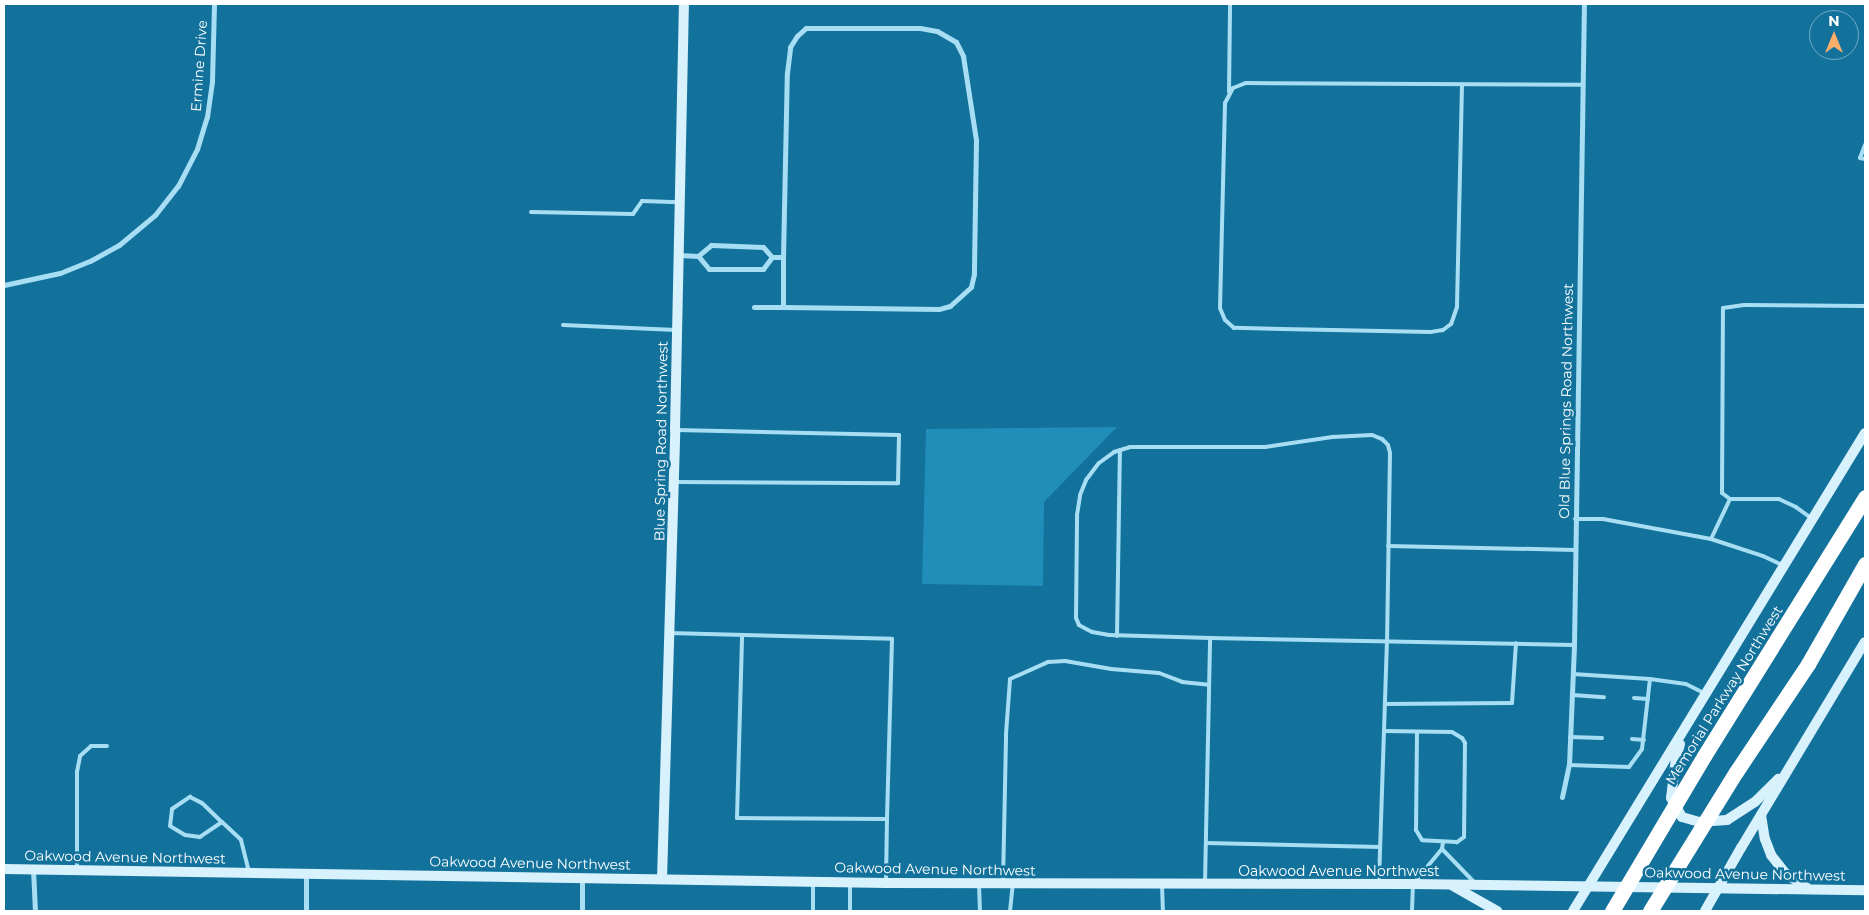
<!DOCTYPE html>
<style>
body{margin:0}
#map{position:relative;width:1869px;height:915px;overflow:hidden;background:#12729c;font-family:Montserrat,sans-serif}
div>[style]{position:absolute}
.green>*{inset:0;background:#218db9}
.lane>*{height:4px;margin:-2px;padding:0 2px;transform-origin:2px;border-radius:2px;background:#a7def4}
.street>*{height:5px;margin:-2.5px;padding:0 2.5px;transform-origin:2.5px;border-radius:2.5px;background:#a7def4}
.secondary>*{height:10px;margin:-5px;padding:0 5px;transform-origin:5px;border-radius:5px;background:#d7f1fd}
.highway>*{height:15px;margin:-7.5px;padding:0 7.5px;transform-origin:7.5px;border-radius:7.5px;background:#fff}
.highway-bridge>*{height:15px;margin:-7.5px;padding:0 7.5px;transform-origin:7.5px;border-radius:7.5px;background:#fff}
span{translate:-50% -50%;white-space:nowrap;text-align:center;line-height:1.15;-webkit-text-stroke:5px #12729c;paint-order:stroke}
.street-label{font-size:14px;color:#fff}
.frame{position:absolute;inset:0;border:5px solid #fff;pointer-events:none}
.north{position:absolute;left:1809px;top:10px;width:50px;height:50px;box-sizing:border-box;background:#12729c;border:1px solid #71aac4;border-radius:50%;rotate:0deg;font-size:14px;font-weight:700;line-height:20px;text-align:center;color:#fff}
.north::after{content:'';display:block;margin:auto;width:18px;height:22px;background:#ffae6a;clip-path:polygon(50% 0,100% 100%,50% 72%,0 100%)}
</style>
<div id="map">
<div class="green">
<i style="clip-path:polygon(1117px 427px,1044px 502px,1043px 586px,922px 584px,926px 429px)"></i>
</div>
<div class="lane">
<i style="left:1462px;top:85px;width:222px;rotate:91.3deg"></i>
<i style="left:1457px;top:307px;width:18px;rotate:109deg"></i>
<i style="left:1451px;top:324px;width:10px;rotate:143deg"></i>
<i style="left:1443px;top:330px;width:12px;rotate:171deg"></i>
<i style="left:1431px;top:332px;width:197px;rotate:-178.8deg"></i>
<i style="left:1234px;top:328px;width:12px;rotate:-138deg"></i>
<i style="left:1225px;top:320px;width:13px;rotate:-113deg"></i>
<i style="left:1220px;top:308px;width:205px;rotate:-88.6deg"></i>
<i style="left:1225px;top:103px;width:17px;rotate:-62deg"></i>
<i style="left:1233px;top:88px;width:14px;rotate:-21deg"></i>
<i style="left:1246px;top:83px;width:337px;rotate:0.3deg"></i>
<i style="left:1229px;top:92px;width:88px;rotate:-89.3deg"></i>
<i style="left:1865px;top:145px;width:14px;rotate:111deg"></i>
<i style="left:1860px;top:158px;width:5px;rotate:11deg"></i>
<i style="left:531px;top:212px;width:102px;rotate:1.1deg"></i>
<i style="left:633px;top:214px;width:16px;rotate:-55deg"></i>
<i style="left:642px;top:201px;width:37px;rotate:2deg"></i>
<i style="left:563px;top:325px;width:113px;rotate:2.5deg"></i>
<i style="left:674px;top:482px;width:224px;rotate:0.3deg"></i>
<i style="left:898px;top:483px;width:48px;rotate:-88.8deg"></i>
<i style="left:899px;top:435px;width:223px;rotate:-178.7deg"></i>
<i style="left:1811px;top:518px;width:19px;rotate:-144deg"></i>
<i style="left:1796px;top:507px;width:19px;rotate:-155deg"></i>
<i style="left:1779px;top:499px;width:49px;rotate:180deg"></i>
<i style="left:1730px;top:499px;width:10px;rotate:-143deg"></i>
<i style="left:1722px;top:493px;width:185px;rotate:-89.7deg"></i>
<i style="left:1723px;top:308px;width:21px;rotate:-8deg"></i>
<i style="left:1744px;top:305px;width:121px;rotate:0.5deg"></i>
<i style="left:1575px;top:519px;width:28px"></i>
<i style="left:1603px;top:519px;width:110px;rotate:10.5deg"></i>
<i style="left:1711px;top:539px;width:55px;rotate:18.1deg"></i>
<i style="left:1763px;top:556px;width:23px;rotate:25deg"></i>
<i style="left:1711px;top:539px;width:44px;rotate:-64.6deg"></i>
<i style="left:1388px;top:546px;width:187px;rotate:1.2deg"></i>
<i style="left:669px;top:633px;width:223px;rotate:1.5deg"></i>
<i style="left:892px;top:639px;width:180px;rotate:91.6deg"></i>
<i style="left:887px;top:819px;width:150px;rotate:-179.6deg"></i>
<i style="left:737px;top:818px;width:183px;rotate:-88.4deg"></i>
<i style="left:1117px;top:636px;width:186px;rotate:-89.1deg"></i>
<i style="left:1210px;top:638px;width:101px;rotate:-178.3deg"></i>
<i style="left:1109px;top:635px;width:17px;rotate:-170deg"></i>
<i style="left:1092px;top:632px;width:15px;rotate:-152deg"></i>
<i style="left:1079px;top:625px;width:8px;rotate:-113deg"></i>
<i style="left:1076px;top:618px;width:103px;rotate:-89.4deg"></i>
<i style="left:1077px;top:515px;width:20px;rotate:-81deg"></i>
<i style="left:1080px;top:495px;width:16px;rotate:-68deg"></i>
<i style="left:1086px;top:480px;width:21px;rotate:-53deg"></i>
<i style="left:1099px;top:463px;width:19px;rotate:-36deg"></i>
<i style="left:1114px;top:452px;width:17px;rotate:-17deg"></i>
<i style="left:1130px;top:447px;width:135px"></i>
<i style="left:1265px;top:447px;width:68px;rotate:-8.5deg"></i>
<i style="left:1332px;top:437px;width:40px;rotate:-2.9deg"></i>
<i style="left:1372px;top:435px;width:11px;rotate:22deg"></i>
<i style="left:1382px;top:439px;width:8px;rotate:45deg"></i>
<i style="left:1388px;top:445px;width:8px;rotate:76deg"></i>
<i style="left:1390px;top:453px;width:187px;rotate:90.9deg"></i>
<i style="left:1387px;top:640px;width:242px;rotate:91.9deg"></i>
<i style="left:1573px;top:674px;width:77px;rotate:3.7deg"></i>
<i style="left:1650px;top:679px;width:36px;rotate:8deg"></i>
<i style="left:1686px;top:684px;width:20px;rotate:27deg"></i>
<i style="left:1573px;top:695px;width:31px;rotate:4deg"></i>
<i style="left:1634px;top:698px;width:14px;rotate:4deg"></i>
<i style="left:1385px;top:704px;width:127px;rotate:-0.5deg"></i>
<i style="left:1512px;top:703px;width:60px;rotate:-86.2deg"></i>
<i style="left:1384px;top:731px;width:68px;rotate:0.8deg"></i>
<i style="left:1452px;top:732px;width:12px;rotate:31deg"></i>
<i style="left:1462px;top:738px;width:6px;rotate:59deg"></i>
<i style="left:1465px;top:743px;width:94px;rotate:90.6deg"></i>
<i style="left:1464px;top:837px;width:9px;rotate:144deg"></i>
<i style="left:1457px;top:842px;width:35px;rotate:-177deg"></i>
<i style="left:1422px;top:840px;width:12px;rotate:-121deg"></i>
<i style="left:1416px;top:830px;width:98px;rotate:-89.4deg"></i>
<i style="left:1570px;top:737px;width:32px;rotate:2deg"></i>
<i style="left:1632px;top:739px;width:12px;rotate:5deg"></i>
<i style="left:1569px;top:765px;width:60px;rotate:1.9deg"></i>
<i style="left:1629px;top:767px;width:22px;rotate:-54deg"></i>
<i style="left:1642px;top:749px;width:70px;rotate:-83.5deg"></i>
<i style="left:190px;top:797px;width:13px;rotate:27deg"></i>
<i style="left:202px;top:803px;width:28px;rotate:44deg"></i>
<i style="left:222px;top:822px;width:27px;rotate:146deg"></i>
<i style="left:200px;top:837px;width:15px;rotate:-172deg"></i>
<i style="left:185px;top:835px;width:17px;rotate:-149deg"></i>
<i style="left:170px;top:826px;width:17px;rotate:-83deg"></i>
<i style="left:172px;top:809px;width:22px;rotate:-34deg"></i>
<i style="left:222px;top:822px;width:26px;rotate:43deg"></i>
<i style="left:241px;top:840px;width:34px;rotate:76deg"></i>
<i style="left:1206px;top:843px;width:174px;rotate:1.3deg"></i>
<i style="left:1442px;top:849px;width:47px;rotate:45.9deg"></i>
<i style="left:77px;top:870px;width:98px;rotate:-90deg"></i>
<i style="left:77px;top:772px;width:16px;rotate:-79deg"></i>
<i style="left:80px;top:756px;width:15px;rotate:-42deg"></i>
<i style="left:91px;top:746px;width:16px"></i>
<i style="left:886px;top:882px;width:63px;rotate:-89.1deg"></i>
<i style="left:1003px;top:882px;width:148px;rotate:-88.8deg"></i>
<i style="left:1006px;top:734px;width:55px;rotate:-85.8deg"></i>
<i style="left:1010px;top:679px;width:42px;rotate:-24.1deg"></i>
<i style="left:1048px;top:662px;width:17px;rotate:-3deg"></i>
<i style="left:1065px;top:661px;width:47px;rotate:9.9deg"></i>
<i style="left:1111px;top:669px;width:48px;rotate:4.8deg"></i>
<i style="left:1159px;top:673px;width:25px;rotate:21deg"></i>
<i style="left:1182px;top:682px;width:27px;rotate:6deg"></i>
<i style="left:1205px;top:882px;width:244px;rotate:-88.8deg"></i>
<i style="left:1210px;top:638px;width:364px;rotate:1.1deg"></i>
<i style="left:813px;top:884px;width:27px;rotate:90deg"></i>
<i style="left:979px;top:884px;width:27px;rotate:88deg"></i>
<i style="left:1162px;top:885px;width:26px;rotate:88deg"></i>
<i style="left:850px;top:911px;width:27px;rotate:-90deg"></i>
<i style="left:1010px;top:911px;width:27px;rotate:-84deg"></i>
<i style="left:1412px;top:911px;width:27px;rotate:-88deg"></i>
<i style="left:1413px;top:884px;width:45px;rotate:-50.4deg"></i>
<i style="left:1442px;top:849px;width:7px;rotate:-82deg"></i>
</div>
<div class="street">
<i style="left:679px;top:255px;width:19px;rotate:3deg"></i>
<i style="left:698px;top:256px;width:17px;rotate:-40deg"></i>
<i style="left:711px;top:245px;width:52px;rotate:2.2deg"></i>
<i style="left:763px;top:247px;width:13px;rotate:48deg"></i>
<i style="left:772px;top:257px;width:15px;rotate:127deg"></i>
<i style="left:763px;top:269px;width:54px;rotate:180deg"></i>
<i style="left:709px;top:269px;width:17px;rotate:-130deg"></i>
<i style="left:772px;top:257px;width:11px"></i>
<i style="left:783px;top:257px;width:184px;rotate:-88.8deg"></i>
<i style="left:787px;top:73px;width:26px;rotate:-83deg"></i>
<i style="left:790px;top:47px;width:13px;rotate:-58deg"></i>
<i style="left:797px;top:36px;width:12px;rotate:-42deg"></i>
<i style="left:806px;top:28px;width:114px"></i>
<i style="left:920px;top:28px;width:17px;rotate:10deg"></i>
<i style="left:937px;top:31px;width:22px;rotate:30deg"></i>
<i style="left:956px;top:42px;width:16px;rotate:63deg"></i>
<i style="left:963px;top:56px;width:85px;rotate:81.2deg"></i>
<i style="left:976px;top:140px;width:134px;rotate:90.9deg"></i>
<i style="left:974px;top:274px;width:13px;rotate:103deg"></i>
<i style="left:971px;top:287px;width:28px;rotate:138deg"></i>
<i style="left:950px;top:306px;width:11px;rotate:165deg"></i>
<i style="left:939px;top:309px;width:156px;rotate:-179.3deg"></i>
<i style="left:783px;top:307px;width:50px;rotate:-90deg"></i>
<i style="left:4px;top:285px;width:57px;rotate:-12.1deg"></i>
<i style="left:60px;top:273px;width:32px;rotate:-22deg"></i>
<i style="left:90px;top:261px;width:33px;rotate:-29deg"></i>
<i style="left:119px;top:245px;width:47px;rotate:-39.8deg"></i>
<i style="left:155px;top:215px;width:37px;rotate:-52deg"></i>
<i style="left:178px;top:186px;width:42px;rotate:-62.8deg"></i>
<i style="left:197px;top:149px;width:34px;rotate:-73deg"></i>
<i style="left:207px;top:117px;width:36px;rotate:-82deg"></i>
<i style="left:212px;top:81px;width:77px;rotate:-88.5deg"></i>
<i style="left:754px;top:307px;width:29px"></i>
<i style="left:1562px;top:797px;width:33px;rotate:-78deg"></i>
<i style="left:1569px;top:765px;width:120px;rotate:-87.6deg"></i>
<i style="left:1574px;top:645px;width:641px;rotate:-89.11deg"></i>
<i style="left:33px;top:869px;width:42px;rotate:87.3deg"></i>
<i style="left:306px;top:874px;width:37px;rotate:90deg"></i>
<i style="left:582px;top:878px;width:33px;rotate:90deg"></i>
</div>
<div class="secondary">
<i style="left:1680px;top:744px;width:15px;rotate:106deg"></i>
<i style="left:1676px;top:758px;width:40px;rotate:97.1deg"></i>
<i style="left:1671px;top:798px;width:22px;rotate:60deg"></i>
<i style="left:1682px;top:817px;width:18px;rotate:16deg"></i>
<i style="left:1699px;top:822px;width:28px;rotate:-4deg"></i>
<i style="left:1727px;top:820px;width:33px;rotate:-33deg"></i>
<i style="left:1755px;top:802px;width:33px;rotate:-45deg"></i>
<i style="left:1761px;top:815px;width:24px;rotate:81deg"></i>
<i style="left:1765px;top:839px;width:17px;rotate:69deg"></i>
<i style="left:1771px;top:855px;width:23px;rotate:52deg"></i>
<i style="left:1785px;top:873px;width:27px;rotate:34deg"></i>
<i style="left:4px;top:869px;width:882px;rotate:0.91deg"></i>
<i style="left:886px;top:883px;width:527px;rotate:0.11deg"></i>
<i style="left:1413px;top:884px;width:452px;rotate:0.8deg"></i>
<i style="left:662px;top:879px;width:449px;rotate:-88.3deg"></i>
<i style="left:675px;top:430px;width:426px;rotate:-88.8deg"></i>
<i style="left:1453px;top:886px;width:51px;rotate:29.6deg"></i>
<i style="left:1573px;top:911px;width:560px;rotate:-58.58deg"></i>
<i style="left:1705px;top:911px;width:73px;rotate:-60.3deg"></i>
<i style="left:1741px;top:848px;width:240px;rotate:-59deg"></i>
</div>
<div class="highway">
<i style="left:1704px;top:756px;width:305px;rotate:-58.1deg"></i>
<i style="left:1736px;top:772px;width:130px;rotate:-56.3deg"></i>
<i style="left:1808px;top:664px;width:115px;rotate:-60.3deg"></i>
</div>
<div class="highway-bridge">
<i style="left:1612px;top:911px;width:180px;rotate:-59.3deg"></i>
<i style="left:1650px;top:911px;width:163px;rotate:-58.3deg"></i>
</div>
<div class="street-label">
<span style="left:199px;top:66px;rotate:-86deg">Ermine Drive</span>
<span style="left:1566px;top:401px;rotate:-89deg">Old Blue Springs Road Northwest</span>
<span style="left:661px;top:441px;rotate:-89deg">Blue Spring Road Northwest</span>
<span style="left:1724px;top:695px;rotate:-58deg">Memorial Parkway Northwest</span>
<span style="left:125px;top:857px;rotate:1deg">Oakwood Avenue Northwest</span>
<span style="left:530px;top:863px;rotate:1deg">Oakwood Avenue Northwest</span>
<span style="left:935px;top:869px;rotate:1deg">Oakwood Avenue Northwest</span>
<span style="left:1339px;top:871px">Oakwood Avenue Northwest</span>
<span style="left:1745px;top:874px;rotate:1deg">Oakwood Avenue Northwest</span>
</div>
<div class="frame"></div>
<div class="north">N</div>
</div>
